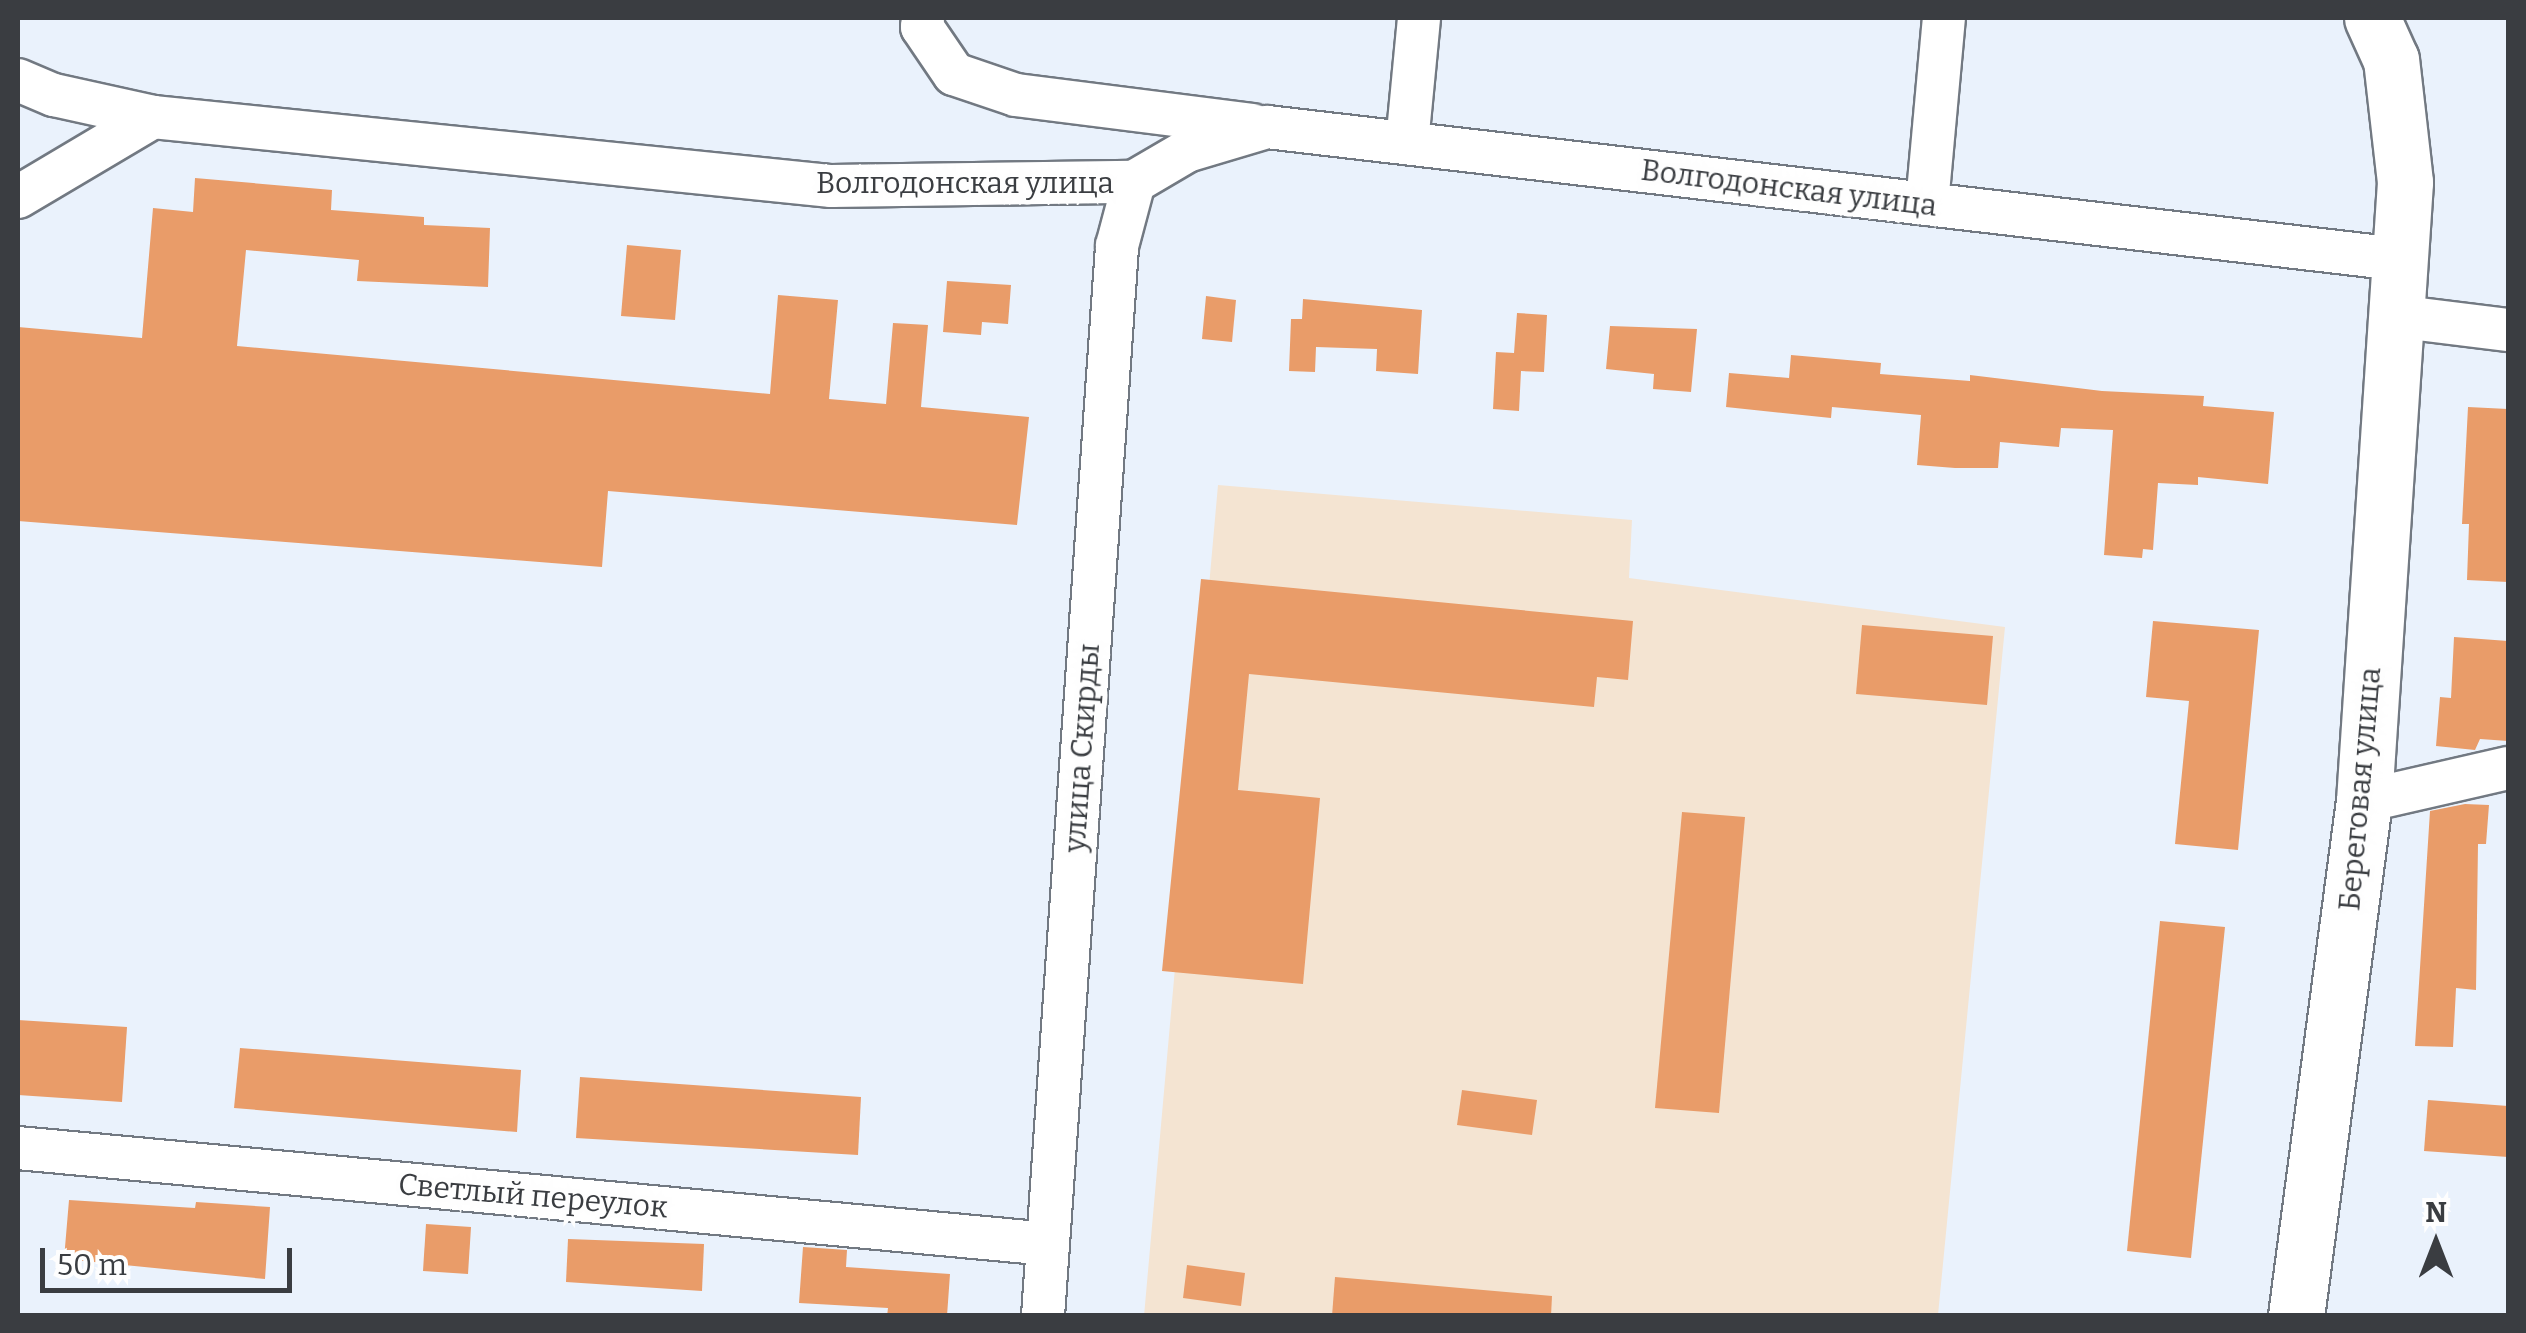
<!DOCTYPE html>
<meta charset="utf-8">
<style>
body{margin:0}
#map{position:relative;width:2526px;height:1333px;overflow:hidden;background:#eaf2fc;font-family:Bitter,serif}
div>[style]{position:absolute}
.industrial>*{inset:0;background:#f4e4d2}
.building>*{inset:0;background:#e99c69}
.roads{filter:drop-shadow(2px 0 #727982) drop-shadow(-2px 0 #727982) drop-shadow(0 2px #727982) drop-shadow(0 -2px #727982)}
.minor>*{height:42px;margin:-21px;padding:0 21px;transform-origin:21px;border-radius:21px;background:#fff}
.major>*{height:55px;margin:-27.5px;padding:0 27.5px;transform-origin:27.5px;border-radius:27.5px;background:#fff}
span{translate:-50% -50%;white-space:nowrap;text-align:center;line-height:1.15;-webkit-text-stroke:9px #fefefe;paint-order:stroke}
.street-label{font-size:30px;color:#3a3d41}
.frame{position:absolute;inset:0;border:20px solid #3a3d41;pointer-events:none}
.north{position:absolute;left:2386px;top:1193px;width:100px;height:100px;-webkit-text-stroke:8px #fefefe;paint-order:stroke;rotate:0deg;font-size:28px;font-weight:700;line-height:40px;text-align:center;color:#3a3d41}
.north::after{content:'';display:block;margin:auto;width:35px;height:45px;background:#3a3d41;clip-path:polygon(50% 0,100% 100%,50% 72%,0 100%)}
.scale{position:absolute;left:40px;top:1248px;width:252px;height:45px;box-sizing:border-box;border:5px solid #3a3d41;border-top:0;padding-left:12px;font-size:30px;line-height:35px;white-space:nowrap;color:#3a3d41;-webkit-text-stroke:8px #fefefe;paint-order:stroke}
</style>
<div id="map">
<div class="industrial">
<i style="clip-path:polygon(1218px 485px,1632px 520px,1629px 578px,2005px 627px,1938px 1315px,1144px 1316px)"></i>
</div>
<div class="building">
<i style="clip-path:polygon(195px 178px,332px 190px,331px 210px,424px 217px,424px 225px,490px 228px,488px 287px,357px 281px,359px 260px,246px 250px,237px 346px,770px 394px,778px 295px,838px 300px,829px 399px,886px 404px,893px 323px,928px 325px,921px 407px,1029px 417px,1017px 525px,608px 491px,602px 567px,18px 521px,18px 327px,142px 338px,153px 208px,193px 212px)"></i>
<i style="clip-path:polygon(627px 245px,681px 250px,675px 320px,621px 316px)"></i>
<i style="clip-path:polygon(947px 281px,1011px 285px,1008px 324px,982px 322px,981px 335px,943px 332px)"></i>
<i style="clip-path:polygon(1206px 296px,1236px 300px,1232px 342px,1202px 339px)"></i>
<i style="clip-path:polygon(1303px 299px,1422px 310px,1418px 374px,1376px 371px,1377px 349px,1316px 347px,1315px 372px,1289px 371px,1291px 319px,1302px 319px)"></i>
<i style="clip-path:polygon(1517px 313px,1547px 315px,1544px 372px,1521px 371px,1519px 411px,1493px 409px,1496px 352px,1514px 353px)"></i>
<i style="clip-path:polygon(1610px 326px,1697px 329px,1691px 392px,1653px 389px,1654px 374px,1606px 369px)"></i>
<i style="clip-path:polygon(1791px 355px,1881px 363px,1880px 374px,1970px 381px,1970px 375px,2102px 391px,2204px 396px,2203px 406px,2274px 412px,2268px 484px,2198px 477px,2198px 485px,2158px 483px,2153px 550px,2143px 549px,2142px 558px,2104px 555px,2113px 430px,2061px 428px,2059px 447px,2000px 442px,1998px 468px,1955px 468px,1917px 465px,1921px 415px,1832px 407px,1831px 418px,1726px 407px,1729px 373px,1789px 378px)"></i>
<i style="clip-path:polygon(2468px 407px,2508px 409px,2508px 582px,2467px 580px,2469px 524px,2462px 524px)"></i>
<i style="clip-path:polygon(1201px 579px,1633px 621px,1628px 680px,1597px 677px,1594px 707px,1249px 674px,1238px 790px,1320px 798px,1303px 984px,1162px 971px)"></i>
<i style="clip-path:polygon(2153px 621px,2259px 630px,2238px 850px,2175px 844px,2189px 701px,2146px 697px)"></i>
<i style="clip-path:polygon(1862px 625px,1993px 636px,1987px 705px,1856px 694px)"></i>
<i style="clip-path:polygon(2454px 637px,2508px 641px,2508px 741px,2480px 739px,2475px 750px,2436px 746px,2440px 697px,2451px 698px)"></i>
<i style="clip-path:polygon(2465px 804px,2489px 805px,2486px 844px,2478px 844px,2476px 990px,2456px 988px,2453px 1047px,2415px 1046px,2430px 811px)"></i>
<i style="clip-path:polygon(1682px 812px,1745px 817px,1719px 1113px,1655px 1108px)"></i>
<i style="clip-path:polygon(2160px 921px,2225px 927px,2191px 1258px,2127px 1251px)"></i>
<i style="clip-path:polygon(18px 1020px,127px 1027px,122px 1102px,18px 1095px)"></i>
<i style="clip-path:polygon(240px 1048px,521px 1070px,517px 1132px,234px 1108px)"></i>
<i style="clip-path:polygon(580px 1077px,861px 1097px,858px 1155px,576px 1138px)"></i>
<i style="clip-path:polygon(1462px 1090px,1537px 1100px,1532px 1135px,1457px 1125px)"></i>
<i style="clip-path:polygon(2428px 1100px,2508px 1106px,2508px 1157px,2424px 1151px)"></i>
<i style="clip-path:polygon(69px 1200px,195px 1208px,196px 1202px,270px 1207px,265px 1279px,64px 1259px)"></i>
<i style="clip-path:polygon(426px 1224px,471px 1227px,468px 1274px,423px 1271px)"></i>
<i style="clip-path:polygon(568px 1239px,704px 1244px,702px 1291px,566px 1282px)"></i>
<i style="clip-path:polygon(803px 1247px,847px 1250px,846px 1267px,950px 1274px,947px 1316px,887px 1316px,888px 1308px,799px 1303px)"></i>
<i style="clip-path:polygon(1187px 1265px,1245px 1273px,1241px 1306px,1183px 1298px)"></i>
<i style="clip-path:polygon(1335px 1277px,1552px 1296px,1551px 1316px,1332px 1316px)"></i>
</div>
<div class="roads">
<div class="minor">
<i style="left:923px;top:18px;width:9px;rotate:96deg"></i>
<i style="left:922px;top:27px;width:57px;rotate:55.8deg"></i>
<i style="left:954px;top:74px;width:65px;rotate:18.7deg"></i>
<i style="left:1016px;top:95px;width:238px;rotate:7.2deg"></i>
<i style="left:18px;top:80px;width:39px;rotate:23deg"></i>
<i style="left:54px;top:95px;width:101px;rotate:12.5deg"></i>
<i style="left:153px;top:117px;width:682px;rotate:5.81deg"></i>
<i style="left:831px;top:186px;width:303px;rotate:-0.8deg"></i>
<i style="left:1134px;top:182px;width:61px;rotate:-30.3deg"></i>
<i style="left:1187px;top:151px;width:84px;rotate:-16.7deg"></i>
<i style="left:1267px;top:127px;width:1138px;rotate:6.66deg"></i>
<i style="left:1407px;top:143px;width:126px;rotate:-84.5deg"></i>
<i style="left:18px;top:197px;width:157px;rotate:-30.7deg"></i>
<i style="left:1927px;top:204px;width:187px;rotate:-84.8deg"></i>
<i style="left:2394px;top:316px;width:115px;rotate:7deg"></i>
<i style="left:2364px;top:801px;width:148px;rotate:-12.9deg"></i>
<i style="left:18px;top:1148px;width:1034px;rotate:5.32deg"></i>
<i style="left:1043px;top:1316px;width:1073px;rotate:-86.04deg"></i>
<i style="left:1117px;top:246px;width:66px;rotate:-75.1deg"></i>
</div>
<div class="major">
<i style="left:2296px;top:1316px;width:519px;rotate:-82.48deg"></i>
<i style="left:2364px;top:801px;width:620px;rotate:-86.21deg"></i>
<i style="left:2405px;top:182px;width:123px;rotate:-96.5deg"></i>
<i style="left:2391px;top:60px;width:46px;rotate:-114.3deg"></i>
</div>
</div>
<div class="street-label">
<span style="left:965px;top:183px">Волгодонская улица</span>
<span style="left:1789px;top:188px;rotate:7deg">Волгодонская улица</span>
<span style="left:1082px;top:748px;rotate:-86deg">улица Скирды</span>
<span style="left:2360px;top:789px;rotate:-85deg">Береговая улица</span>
<span style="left:533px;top:1196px;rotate:5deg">Светлый переулок</span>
</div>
<div class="frame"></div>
<div class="north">N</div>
<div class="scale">50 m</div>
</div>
